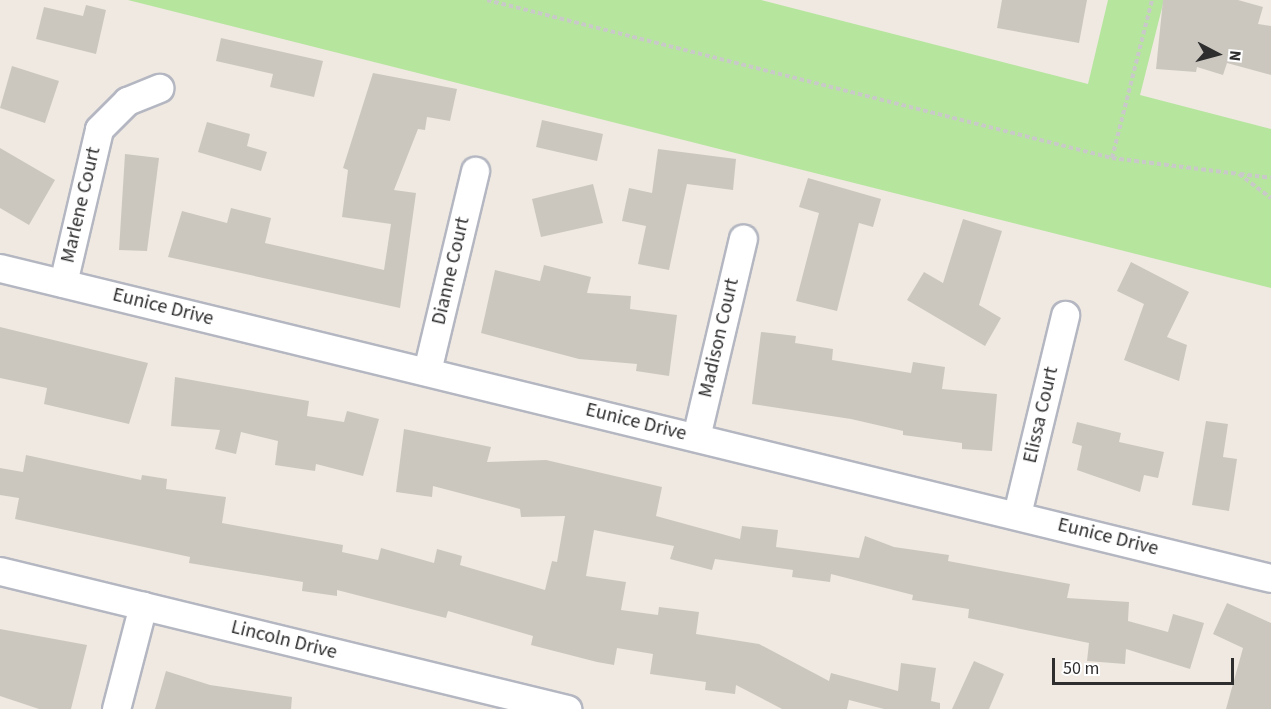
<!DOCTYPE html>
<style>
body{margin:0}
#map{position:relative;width:1271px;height:709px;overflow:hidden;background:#efe9e1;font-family:"Source Sans 3",sans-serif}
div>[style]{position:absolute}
.green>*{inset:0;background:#b6e59e}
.building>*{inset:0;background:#cbc7bf}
.path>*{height:4px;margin-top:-2px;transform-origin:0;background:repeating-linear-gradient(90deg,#c9c9c9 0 4.5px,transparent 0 7.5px)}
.roads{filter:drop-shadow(2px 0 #b4b7c1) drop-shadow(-2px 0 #b4b7c1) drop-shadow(0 2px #b4b7c1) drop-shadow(0 -2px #b4b7c1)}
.street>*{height:27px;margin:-13.5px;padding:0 13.5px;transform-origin:13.5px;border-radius:13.5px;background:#fff}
span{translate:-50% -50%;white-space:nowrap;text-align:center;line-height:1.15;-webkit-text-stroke:6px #fff;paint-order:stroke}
.street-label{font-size:20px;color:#2e2e2e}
.north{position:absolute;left:1187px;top:24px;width:60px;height:60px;-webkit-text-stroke:4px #fff;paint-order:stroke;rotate:96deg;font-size:16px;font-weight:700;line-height:24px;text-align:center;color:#2e2e2e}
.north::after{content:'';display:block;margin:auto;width:21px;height:27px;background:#2e2e2e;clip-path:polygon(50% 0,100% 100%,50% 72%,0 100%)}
.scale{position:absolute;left:1052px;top:658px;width:182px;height:27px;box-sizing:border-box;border:3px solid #2e2e2e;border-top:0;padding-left:8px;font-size:18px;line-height:21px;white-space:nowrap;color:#2e2e2e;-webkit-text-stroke:4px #fff;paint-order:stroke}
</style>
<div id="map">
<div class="green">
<i style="clip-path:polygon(128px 0,761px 0,1088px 84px,1108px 0,1164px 0,1140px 95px,1271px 129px,1271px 288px)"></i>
</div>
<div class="building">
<i style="clip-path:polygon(1002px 0,1087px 0,1079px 43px,997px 28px)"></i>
<i style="clip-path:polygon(1163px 0,1238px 0,1263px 7px,1258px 24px,1271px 26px,1271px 75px,1227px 63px,1223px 75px,1197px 67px,1196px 72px,1156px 69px)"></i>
<i style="clip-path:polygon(86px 5px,106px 10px,96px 54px,36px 39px,44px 7px,83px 16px)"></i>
<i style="clip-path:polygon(221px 38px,323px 61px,314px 97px,270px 87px,273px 74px,216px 61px)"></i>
<i style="clip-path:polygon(12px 66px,59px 81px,45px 123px,0 108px)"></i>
<i style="clip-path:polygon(373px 73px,457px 89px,450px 121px,427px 117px,425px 130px,418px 129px,394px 190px,416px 193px,400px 308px,168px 257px,182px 211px,227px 223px,231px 208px,271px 218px,265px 243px,384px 270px,391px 224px,342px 217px,348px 170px,343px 168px)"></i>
<i style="clip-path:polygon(542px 120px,603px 134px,597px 161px,536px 147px)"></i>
<i style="clip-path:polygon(207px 122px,250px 134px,247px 146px,267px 152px,261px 171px,198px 152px)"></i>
<i style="clip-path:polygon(0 148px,55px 180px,29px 225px,0 208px)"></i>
<i style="clip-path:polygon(658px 149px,736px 159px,733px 190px,687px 184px,669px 270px,638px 264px,646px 226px,622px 221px,629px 188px,652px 193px)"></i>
<i style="clip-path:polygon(125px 154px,159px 158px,147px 251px,119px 250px)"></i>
<i style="clip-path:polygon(808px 178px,881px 199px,873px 227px,859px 223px,837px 311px,796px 301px,819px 213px,799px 207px)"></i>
<i style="clip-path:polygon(593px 184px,603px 223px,541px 237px,532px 199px)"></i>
<i style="clip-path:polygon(963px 219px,1002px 231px,979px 305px,1001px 318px,985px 346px,907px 300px,924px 272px,943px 283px)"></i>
<i style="clip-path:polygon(1131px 262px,1189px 292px,1167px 337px,1187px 345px,1179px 381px,1124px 360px,1144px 304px,1117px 291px)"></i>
<i style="clip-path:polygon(544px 265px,591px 277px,587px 293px,631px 296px,630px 309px,677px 315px,669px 376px,636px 371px,637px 364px,579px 359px,481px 333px,495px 270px,540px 281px)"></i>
<i style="clip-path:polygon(0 327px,148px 363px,129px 424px,44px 404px,47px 388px,0 378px)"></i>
<i style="clip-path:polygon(761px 332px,796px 336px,795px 343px,833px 349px,832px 360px,911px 373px,913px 362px,945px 367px,942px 389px,997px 394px,992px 451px,962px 449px,962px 443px,903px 435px,903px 431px,851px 419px,752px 404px)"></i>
<i style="clip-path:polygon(175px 377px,309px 401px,307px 416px,344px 422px,347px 411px,379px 419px,363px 476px,316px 464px,315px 471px,275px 465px,278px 441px,241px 432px,236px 454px,215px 449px,220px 430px,171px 426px)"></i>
<i style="clip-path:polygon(1206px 421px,1228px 424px,1223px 457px,1237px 459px,1229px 511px,1192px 505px)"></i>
<i style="clip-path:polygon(1077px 422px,1121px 433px,1119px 442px,1164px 452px,1158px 478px,1144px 475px,1140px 492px,1077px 470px,1082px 446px,1072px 443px)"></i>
<i style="clip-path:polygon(404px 429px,491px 447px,487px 462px,546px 460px,662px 487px,656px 516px,740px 539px,742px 526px,778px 530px,776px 547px,859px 558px,865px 536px,894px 547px,949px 555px,948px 561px,1070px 584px,1067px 598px,1129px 602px,1128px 621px,1168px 632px,1173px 614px,1204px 623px,1190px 669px,1126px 649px,1125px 664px,1087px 661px,1089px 643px,968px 618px,969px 609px,912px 600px,913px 595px,831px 574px,830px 582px,792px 577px,793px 570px,715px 559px,712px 570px,670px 559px,674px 546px,594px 530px,586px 576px,626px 582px,621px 610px,658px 615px,659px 607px,699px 612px,696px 634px,759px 644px,829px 681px,831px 673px,898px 691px,901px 663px,936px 668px,931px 701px,940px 703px,940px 709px,884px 709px,849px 700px,847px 709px,782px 709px,736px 685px,735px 694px,705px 690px,706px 682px,650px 674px,653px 654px,617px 648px,614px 665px,597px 662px,531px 645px,533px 636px,448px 611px,446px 618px,337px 590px,337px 596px,302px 591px,303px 582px,189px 563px,190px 557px,15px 519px,19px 498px,0 495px,0 468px,23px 472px,26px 455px,141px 480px,142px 475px,167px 479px,166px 489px,226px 497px,222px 523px,343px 545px,342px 552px,378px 560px,381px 548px,434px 563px,437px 549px,462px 556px,460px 565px,545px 590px,552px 561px,557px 562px,565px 516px,521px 517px,520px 509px,433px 486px,432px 497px,396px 492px)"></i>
<i style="clip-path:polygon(1227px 603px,1271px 623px,1271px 709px,1226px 709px,1243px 648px,1213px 634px)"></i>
<i style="clip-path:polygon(0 629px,87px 645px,71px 709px,39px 709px,0 696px)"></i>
<i style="clip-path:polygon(974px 661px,1004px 674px,989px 709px,952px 709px)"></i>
<i style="clip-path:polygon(166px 671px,210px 685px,292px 697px,291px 709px,155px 709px)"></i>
</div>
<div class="path">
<i style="left:487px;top:0;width:645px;rotate:14.19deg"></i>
<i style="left:1112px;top:158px;width:128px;rotate:7.2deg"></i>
<i style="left:1239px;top:174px;width:40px;rotate:37deg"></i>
<i style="left:1112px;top:158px;width:163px;rotate:-75.8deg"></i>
<i style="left:1240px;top:174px;width:31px;rotate:7deg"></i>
</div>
<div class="roads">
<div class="street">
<i style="left:0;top:268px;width:1308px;rotate:13.71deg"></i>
<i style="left:63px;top:283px;width:158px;rotate:-76.8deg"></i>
<i style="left:99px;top:129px;width:40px;rotate:-45deg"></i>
<i style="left:127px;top:101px;width:35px;rotate:-22deg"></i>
<i style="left:427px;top:371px;width:206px;rotate:-76.5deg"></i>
<i style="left:696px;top:437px;width:204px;rotate:-76.7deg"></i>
<i style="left:1017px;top:514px;width:205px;rotate:-76.4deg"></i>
<i style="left:0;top:571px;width:584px;rotate:13.68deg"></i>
<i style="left:116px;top:709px;width:107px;rotate:-75.4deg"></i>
</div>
</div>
<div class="street-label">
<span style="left:81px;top:205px;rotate:-77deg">Marlene Court</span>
<span style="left:451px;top:271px;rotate:-77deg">Dianne Court</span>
<span style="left:163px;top:307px;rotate:14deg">Eunice Drive</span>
<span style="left:719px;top:338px;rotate:-77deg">Madison Court</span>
<span style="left:1041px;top:415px;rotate:-77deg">Elissa Court</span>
<span style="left:636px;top:422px;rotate:14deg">Eunice Drive</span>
<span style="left:1108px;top:537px;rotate:14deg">Eunice Drive</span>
<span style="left:284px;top:640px;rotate:14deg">Lincoln Drive</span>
</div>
<div class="north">N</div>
<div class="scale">50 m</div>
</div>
